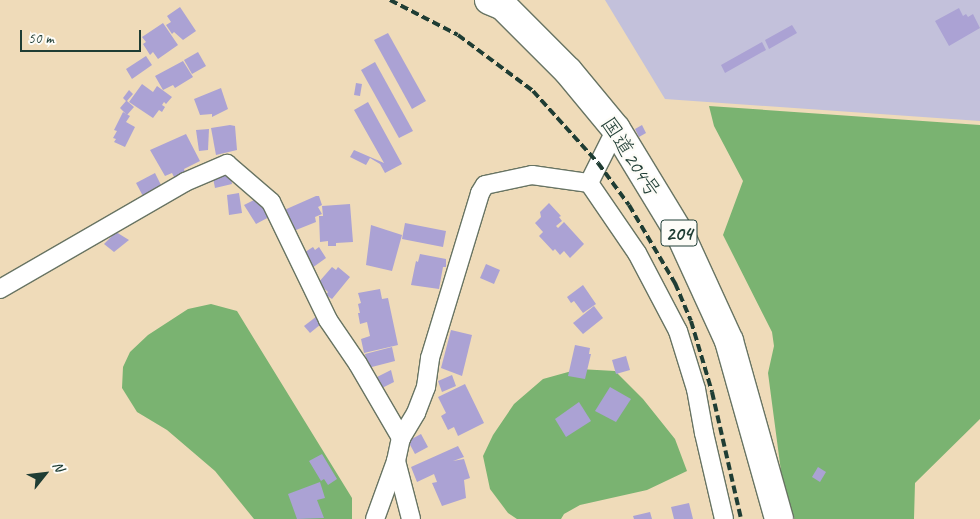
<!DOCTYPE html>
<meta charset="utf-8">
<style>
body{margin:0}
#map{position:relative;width:980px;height:519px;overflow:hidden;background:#efdbb9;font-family:Caveat,"Klee One",sans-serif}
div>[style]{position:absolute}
.industrial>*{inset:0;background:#c3c1db}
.forest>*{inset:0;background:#7ab371}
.building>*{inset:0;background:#aba2d4}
.roads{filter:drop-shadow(1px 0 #687463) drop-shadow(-1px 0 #687463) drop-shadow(0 1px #687463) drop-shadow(0 -1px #687463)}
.street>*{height:18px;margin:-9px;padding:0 9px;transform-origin:9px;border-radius:9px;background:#fff}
.highway>*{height:28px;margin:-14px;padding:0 14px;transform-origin:14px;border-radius:14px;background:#fff}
.rail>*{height:4px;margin-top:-2px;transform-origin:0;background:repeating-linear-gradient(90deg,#1f3d34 0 8px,transparent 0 12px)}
span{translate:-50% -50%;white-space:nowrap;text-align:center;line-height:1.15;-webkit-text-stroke:4.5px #fdfcf7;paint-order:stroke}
.shield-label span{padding:1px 4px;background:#fdfcf7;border:1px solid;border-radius:4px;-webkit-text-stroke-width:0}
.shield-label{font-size:20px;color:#1f3d34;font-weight:700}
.street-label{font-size:21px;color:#1f3d34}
.north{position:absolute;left:20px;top:449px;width:50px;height:50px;-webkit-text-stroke:4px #fdfcf7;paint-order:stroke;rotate:61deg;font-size:14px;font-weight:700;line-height:20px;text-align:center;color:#1f3d34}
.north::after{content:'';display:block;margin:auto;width:18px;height:22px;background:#1f3d34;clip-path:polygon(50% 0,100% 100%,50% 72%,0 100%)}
.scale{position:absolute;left:20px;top:30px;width:121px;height:22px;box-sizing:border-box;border:2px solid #1f3d34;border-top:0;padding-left:6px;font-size:15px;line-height:18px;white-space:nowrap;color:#1f3d34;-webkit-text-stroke:4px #fdfcf7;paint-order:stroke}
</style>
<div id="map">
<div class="industrial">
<i style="clip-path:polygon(605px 0,980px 0,980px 121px,665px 99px)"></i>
</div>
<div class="forest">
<i style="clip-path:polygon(709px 106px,980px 125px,980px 419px,915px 483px,914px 519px,795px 519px,784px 494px,768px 373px,774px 346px,772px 332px,723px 235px,743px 181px,714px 126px)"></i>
<i style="clip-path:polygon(211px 304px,237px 311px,352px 498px,352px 519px,254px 519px,215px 471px,167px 430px,137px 412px,122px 388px,123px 367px,130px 352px,148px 335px,188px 309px)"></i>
<i style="clip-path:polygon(579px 369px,615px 371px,643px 399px,675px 439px,687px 471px,647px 490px,580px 505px,564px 514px,561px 519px,517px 519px,508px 513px,490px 489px,483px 456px,493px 435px,514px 404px,543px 379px)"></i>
</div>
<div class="building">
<i style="clip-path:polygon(180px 7px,196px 31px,183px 40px,174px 32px,172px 34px,166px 25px,171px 22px,167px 16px)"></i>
<i style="clip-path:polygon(959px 8px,963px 16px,966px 14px,968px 17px,973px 14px,980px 28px,949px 46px,935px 21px)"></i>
<i style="clip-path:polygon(163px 23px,178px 45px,158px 59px,153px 52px,150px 55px,143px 44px,146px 42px,142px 37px)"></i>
<i style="clip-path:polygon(792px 25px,797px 33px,769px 49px,765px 40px)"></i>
<i style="clip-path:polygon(388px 33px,426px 101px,412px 109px,374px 40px)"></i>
<i style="clip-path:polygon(762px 42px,766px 50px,725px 73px,721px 65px)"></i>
<i style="clip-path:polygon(198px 52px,206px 66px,192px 74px,184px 60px)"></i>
<i style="clip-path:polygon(146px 56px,152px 65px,132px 79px,126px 69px)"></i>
<i style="clip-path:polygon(183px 61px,193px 77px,175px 88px,173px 85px,163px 90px,155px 76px)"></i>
<i style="clip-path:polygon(375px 62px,413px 131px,399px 138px,361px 70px)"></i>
<i style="clip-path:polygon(356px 83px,362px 84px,360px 96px,354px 95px)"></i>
<i style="clip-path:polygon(142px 84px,153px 92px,157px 86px,172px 97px,166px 104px,164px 102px,162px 105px,165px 107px,162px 112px,159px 110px,153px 118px,129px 102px)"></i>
<i style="clip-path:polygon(221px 88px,228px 109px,212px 117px,212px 114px,200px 115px,194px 99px)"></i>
<i style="clip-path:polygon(129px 90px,133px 94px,127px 101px,134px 107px,127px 115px,120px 108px,126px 101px,123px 98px)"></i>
<i style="clip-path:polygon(368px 102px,402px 164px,385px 173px,380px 164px,370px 158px,366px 165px,350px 157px,354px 150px,384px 163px,354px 110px)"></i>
<i style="clip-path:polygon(123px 112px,130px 116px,126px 122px,135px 127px,125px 147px,114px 142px,116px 139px,113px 138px,117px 131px,114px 130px)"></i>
<i style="clip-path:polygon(230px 125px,235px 126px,237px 150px,216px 155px,211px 128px)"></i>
<i style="clip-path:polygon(642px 125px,646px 133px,639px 137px,635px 129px)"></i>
<i style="clip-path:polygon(209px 129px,208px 150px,199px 151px,196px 130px)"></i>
<i style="clip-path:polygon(186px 134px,200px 161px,184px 169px,185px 172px,174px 177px,172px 173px,165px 176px,150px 150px)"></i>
<i style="clip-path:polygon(230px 172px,232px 184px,215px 188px,213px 178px,219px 177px,218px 174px)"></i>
<i style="clip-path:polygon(155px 173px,163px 189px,144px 198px,136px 183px)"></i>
<i style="clip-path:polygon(239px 193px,242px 213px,229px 215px,227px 195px)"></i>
<i style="clip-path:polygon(316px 196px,319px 196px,322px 205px,318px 207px,322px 214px,315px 217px,316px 222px,291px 232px,282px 211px)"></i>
<i style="clip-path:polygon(258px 198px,271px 216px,256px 224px,244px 205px)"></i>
<i style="clip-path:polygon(549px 203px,561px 216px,559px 217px,562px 221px,556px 226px,558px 228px,564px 222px,584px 244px,570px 258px,564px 251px,560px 255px,555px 249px,553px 251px,539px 236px,543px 232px,535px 223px,541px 217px,540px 212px)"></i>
<i style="clip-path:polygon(350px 204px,353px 242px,336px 243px,336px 246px,328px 246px,328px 241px,320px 242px,319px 216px,323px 216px,322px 206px)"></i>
<i style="clip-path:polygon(405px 223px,446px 231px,443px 247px,402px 239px)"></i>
<i style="clip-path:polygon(371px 225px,402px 235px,392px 271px,366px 265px)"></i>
<i style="clip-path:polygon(116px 232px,129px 240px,114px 252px,104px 244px)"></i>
<i style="clip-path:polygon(313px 247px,315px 250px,319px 247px,326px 258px,312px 268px,302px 254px)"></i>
<i style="clip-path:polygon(420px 254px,446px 259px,446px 267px,443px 267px,439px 289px,411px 285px,416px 261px,418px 262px)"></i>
<i style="clip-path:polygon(486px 264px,500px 270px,494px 284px,480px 278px)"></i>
<i style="clip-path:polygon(332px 267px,336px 270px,338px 267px,350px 277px,332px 299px,326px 295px,328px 292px,318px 283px)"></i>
<i style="clip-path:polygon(583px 285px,596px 304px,583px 313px,574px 301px,571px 303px,567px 297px)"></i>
<i style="clip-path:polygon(380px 289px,382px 299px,388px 298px,398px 345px,364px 353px,361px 339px,370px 336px,367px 322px,360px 324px,358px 313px,360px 313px,358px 304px,361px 303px,358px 293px)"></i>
<i style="clip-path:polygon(594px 306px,603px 318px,583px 334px,573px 323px)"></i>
<i style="clip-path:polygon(321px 313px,326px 320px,310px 333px,304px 326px)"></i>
<i style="clip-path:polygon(451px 330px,472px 335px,462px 376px,441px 368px)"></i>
<i style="clip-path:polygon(575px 345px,590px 348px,589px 354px,591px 354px,585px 379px,568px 376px)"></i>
<i style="clip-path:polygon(392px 347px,395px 361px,368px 368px,365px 354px)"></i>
<i style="clip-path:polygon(626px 356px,630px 370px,616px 374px,612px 360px)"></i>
<i style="clip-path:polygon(391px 370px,394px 382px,382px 388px,377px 377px)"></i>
<i style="clip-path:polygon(452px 375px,456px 386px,442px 392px,438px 381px)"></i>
<i style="clip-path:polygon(465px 384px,484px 423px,458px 436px,454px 427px,448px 430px,441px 416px,446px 413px,438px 397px)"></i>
<i style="clip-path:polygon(610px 387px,631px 399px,616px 422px,595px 411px)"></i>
<i style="clip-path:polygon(579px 402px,591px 421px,566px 437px,555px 419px)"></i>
<i style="clip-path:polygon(421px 434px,428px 447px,415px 454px,408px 441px)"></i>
<i style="clip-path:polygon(458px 446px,464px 457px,453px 461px,464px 459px,470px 478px,464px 480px,466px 498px,442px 506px,432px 483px,437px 482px,434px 474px,417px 482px,411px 467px)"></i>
<i style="clip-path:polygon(322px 454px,337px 479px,328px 485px,324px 479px,321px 481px,309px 461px)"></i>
<i style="clip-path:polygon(818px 467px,826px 472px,820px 482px,812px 477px)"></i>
<i style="clip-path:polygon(320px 482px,325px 498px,317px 500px,324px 518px,297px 519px,288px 494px)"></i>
<i style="clip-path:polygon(689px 503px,693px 519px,674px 519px,671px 507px)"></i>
<i style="clip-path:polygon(650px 512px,652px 519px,634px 519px,633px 516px)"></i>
</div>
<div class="roads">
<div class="street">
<i style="left:589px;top:183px;width:60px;rotate:-63.4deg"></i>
<i style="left:0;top:289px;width:214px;rotate:-30deg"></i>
<i style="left:185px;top:182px;width:46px;rotate:-23.2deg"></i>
<i style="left:227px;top:164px;width:58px;rotate:40.8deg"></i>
<i style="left:271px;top:202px;width:131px;rotate:64.2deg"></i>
<i style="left:328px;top:320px;width:53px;rotate:55.7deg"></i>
<i style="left:358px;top:364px;width:86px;rotate:59.8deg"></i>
<i style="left:396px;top:461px;width:60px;rotate:75.5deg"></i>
<i style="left:375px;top:519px;width:62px;rotate:-70.1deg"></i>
<i style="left:396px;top:461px;width:24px;rotate:-78deg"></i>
<i style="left:401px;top:438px;width:29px;rotate:-59deg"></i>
<i style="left:416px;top:413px;width:28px;rotate:-69deg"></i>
<i style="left:426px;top:387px;width:29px;rotate:-82deg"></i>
<i style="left:430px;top:358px;width:172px;rotate:-73.1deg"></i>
<i style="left:480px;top:193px;width:9px;rotate:-58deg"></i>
<i style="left:485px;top:185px;width:48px;rotate:-12deg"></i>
<i style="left:532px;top:175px;width:58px;rotate:8deg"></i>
<i style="left:589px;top:183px;width:85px;rotate:55.6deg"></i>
<i style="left:637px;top:253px;width:88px;rotate:62.3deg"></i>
<i style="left:678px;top:331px;width:61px;rotate:72.8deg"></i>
<i style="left:696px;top:389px;width:45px;rotate:79.7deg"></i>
<i style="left:704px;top:433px;width:88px;rotate:76.9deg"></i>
</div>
<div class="highway">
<i style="left:489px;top:0;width:15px;rotate:23deg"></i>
<i style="left:503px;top:6px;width:92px;rotate:45deg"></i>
<i style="left:568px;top:71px;width:75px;rotate:50.4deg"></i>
<i style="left:616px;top:129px;width:125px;rotate:58.7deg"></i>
<i style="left:681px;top:236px;width:115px;rotate:65.4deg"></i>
<i style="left:729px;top:341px;width:185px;rotate:74.3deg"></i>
</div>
</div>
<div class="rail">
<i style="left:390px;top:0;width:76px;rotate:27.2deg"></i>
<i style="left:458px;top:35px;width:94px;rotate:36.7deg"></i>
<i style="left:533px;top:91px;width:97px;rotate:47.9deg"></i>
<i style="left:598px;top:163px;width:52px;rotate:53.6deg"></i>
<i style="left:629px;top:205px;width:91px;rotate:59.5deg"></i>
<i style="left:675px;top:283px;width:41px;rotate:67.2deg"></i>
<i style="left:691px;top:321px;width:74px;rotate:73.5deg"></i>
<i style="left:712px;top:392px;width:130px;rotate:77.1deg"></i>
</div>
<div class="shield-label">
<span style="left:679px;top:233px">204</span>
</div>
<div class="street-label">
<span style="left:631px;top:157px;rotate:57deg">国道204号</span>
</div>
<div class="north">N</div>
<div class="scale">50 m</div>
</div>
